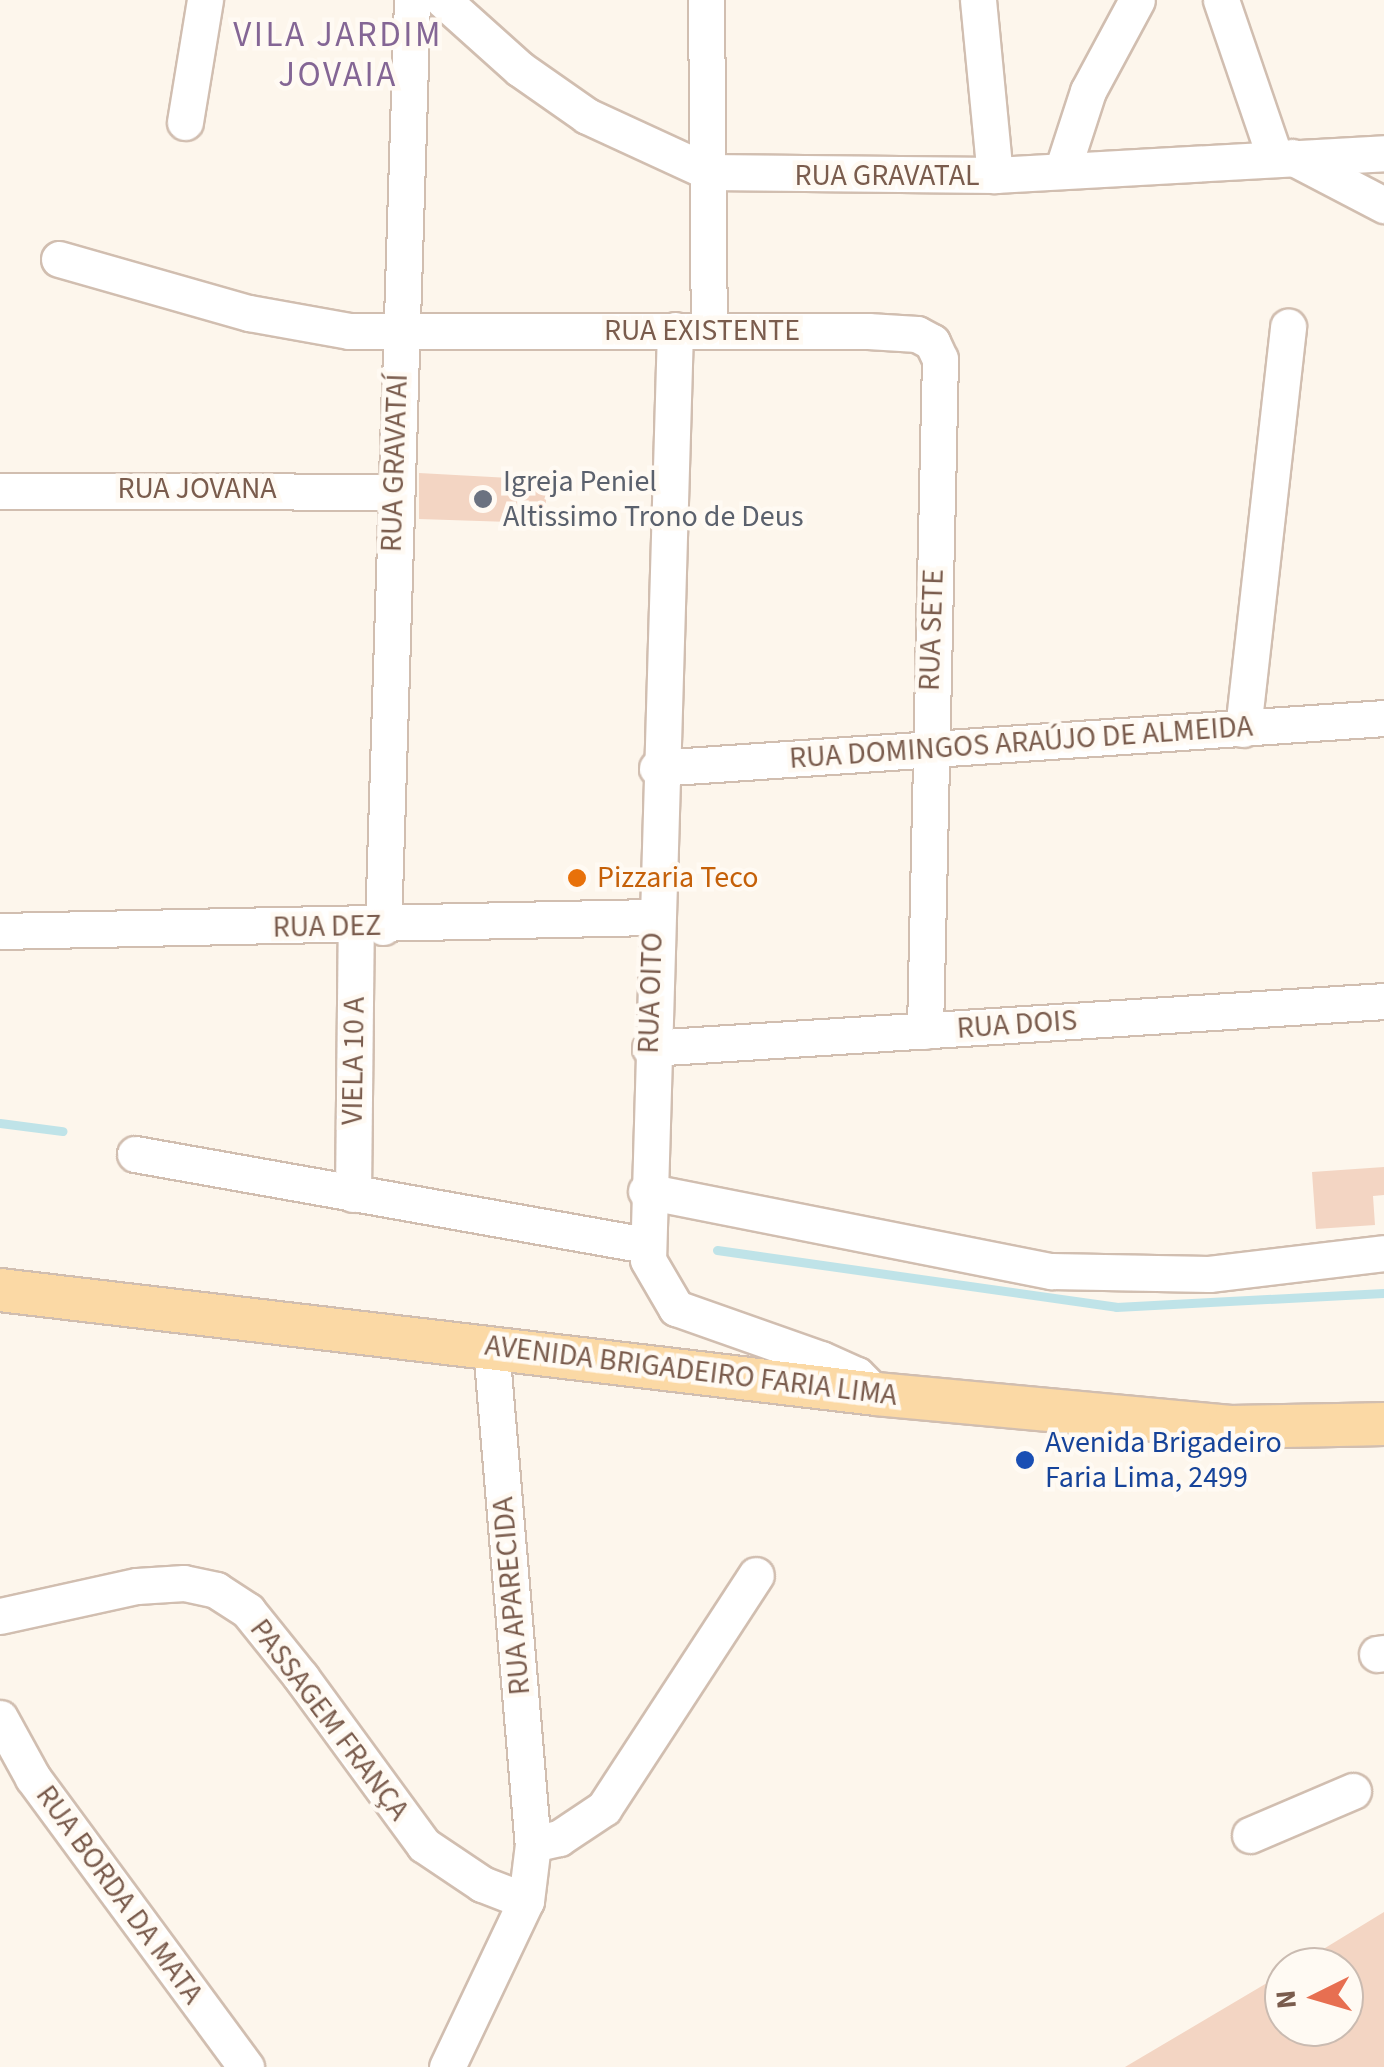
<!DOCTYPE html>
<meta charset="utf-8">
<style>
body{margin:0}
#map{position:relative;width:1384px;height:2067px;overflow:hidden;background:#fdf6ec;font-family:"Source Sans 3",sans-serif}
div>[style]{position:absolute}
.stream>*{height:9px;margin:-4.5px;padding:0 4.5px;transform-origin:4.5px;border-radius:4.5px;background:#bfe3e8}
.building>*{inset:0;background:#f3d5c3}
.roads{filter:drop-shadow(2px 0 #d1beb0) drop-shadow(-2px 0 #d1beb0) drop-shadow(0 2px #d1beb0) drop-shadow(0 -2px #d1beb0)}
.minor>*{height:35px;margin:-17.5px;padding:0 17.5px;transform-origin:17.5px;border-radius:17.5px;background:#fff}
.major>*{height:42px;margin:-21px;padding:0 21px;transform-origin:21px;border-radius:21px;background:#fbd9a5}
.dots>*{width:28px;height:28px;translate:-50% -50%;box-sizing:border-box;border:5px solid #fffaf3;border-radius:50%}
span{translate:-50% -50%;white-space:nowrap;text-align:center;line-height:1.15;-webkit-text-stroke:9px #fffaf3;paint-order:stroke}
.street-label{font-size:30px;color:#7a5c4d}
.worship-label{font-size:30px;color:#5b616d}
.left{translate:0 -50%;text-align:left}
.food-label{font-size:30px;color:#c56008}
.transit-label{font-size:30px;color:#164399}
.quarter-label{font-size:35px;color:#846695;letter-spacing:2.5px}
.north{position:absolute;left:1264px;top:1947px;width:100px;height:100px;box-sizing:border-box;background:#fffaf3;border:2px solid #cabbb1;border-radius:50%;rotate:265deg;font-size:28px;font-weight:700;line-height:40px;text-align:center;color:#7a5c4d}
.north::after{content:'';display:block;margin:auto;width:35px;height:45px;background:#e76f51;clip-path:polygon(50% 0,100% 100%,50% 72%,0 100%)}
</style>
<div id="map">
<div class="stream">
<i style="left:0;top:1123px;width:63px;rotate:7.4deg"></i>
<i style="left:717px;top:1250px;width:403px;rotate:8.1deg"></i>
<i style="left:1116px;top:1307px;width:268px;rotate:-3deg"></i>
</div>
<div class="building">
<i style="clip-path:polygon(419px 473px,547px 480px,545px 523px,419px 519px)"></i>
<i style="clip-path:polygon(1384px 1167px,1384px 1195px,1373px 1196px,1375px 1225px,1316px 1229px,1312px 1172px)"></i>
<i style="clip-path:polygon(1384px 1912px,1384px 2067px,1125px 2067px,1284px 1973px,1284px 2027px,1344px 2027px,1344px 1967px,1294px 1967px)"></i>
</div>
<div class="roads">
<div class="minor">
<i style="left:443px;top:0;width:103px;rotate:41.9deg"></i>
<i style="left:520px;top:69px;width:82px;rotate:35deg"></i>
<i style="left:587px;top:116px;width:134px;rotate:24.7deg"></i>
<i style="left:709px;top:172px;width:286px;rotate:0.6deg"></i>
<i style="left:995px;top:175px;width:390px;rotate:-3.2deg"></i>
<i style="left:706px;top:0;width:331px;rotate:89.5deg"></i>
<i style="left:978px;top:0;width:176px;rotate:84.5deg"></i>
<i style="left:1221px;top:0;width:167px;rotate:71.1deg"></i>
<i style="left:185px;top:122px;width:124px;rotate:-80.7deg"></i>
<i style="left:1292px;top:157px;width:104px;rotate:27.6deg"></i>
<i style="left:1062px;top:171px;width:84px;rotate:-72deg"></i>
<i style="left:1088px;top:91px;width:103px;rotate:-61.7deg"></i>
<i style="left:59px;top:259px;width:198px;rotate:15.9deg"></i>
<i style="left:249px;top:313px;width:102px;rotate:10.2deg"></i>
<i style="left:349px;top:331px;width:519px"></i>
<i style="left:868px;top:331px;width:49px;rotate:3.5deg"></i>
<i style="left:917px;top:334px;width:17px;rotate:28deg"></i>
<i style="left:932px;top:342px;width:19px;rotate:65deg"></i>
<i style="left:940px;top:359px;width:672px;rotate:91.28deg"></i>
<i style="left:675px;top:330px;width:930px;rotate:91.66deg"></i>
<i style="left:648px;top:1260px;width:56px;rotate:59.7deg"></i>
<i style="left:676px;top:1308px;width:154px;rotate:19.4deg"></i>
<i style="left:821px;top:1359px;width:39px;rotate:24deg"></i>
<i style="left:857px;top:1375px;width:27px;rotate:45deg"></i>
<i style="left:0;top:491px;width:393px;rotate:0.1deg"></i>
<i style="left:1243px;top:729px;width:405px;rotate:-83.6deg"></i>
<i style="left:657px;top:768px;width:729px;rotate:-3.93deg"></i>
<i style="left:383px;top:927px;width:927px;rotate:-88.21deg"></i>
<i style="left:0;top:931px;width:653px;rotate:-1.23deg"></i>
<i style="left:650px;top:1048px;width:736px;rotate:-3.66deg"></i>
<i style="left:135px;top:1154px;width:519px;rotate:10.1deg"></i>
<i style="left:646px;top:1191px;width:413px;rotate:11.2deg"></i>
<i style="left:1051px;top:1271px;width:158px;rotate:1.1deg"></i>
<i style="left:1209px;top:1274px;width:176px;rotate:-6.8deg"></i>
<i style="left:353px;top:1194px;width:266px;rotate:-89.4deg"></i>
<i style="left:491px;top:1347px;width:499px;rotate:85.2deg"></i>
<i style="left:0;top:1616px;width:140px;rotate:-12.4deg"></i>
<i style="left:137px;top:1586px;width:47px;rotate:-3.7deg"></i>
<i style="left:184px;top:1583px;width:33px;rotate:12deg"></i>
<i style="left:216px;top:1590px;width:38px;rotate:33deg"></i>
<i style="left:248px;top:1611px;width:85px;rotate:51.2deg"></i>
<i style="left:301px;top:1677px;width:208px;rotate:53.8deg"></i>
<i style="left:424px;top:1845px;width:70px;rotate:33.9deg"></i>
<i style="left:482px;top:1884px;width:47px;rotate:21.1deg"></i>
<i style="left:1377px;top:1654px;width:7px;rotate:-8deg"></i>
<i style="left:0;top:1718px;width:68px;rotate:61.2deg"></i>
<i style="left:33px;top:1778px;width:359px;rotate:53.6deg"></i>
<i style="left:1250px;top:1835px;width:112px;rotate:-23.1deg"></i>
<i style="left:447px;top:2067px;width:184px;rotate:-64.6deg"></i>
<i style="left:526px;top:1901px;width:57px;rotate:-83deg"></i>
<i style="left:533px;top:1844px;width:27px;rotate:-13deg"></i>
<i style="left:559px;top:1838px;width:54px;rotate:-33.7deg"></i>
<i style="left:604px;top:1808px;width:278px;rotate:-56.9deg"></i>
</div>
<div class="major">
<i style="left:0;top:1290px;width:882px;rotate:6.77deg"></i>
<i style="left:876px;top:1394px;width:356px;rotate:5.3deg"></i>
<i style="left:1230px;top:1427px;width:154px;rotate:-1.1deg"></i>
</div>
</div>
<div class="dots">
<i style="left:483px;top:499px;background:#6b7280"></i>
<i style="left:577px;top:878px;background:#e8710a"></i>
<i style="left:1025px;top:1460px;background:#1a4fb4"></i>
</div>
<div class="street-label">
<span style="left:887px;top:176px">RUA GRAVATAL</span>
<span style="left:702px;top:331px">RUA EXISTENTE</span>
<span style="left:395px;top:463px;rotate:-88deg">RUA GRAVATAÍ</span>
<span style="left:197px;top:489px">RUA JOVANA</span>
<span style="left:932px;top:630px;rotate:-88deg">RUA SETE</span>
<span style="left:1021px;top:743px;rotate:-4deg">RUA DOMINGOS ARAÚJO DE ALMEIDA</span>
<span style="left:327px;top:927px;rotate:-1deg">RUA DEZ</span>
<span style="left:651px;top:993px;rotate:-88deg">RUA OITO</span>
<span style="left:1017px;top:1025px;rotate:-4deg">RUA DOIS</span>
<span style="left:354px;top:1061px;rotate:-89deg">VIELA 10 A</span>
<span style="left:691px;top:1371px;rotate:7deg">AVENIDA BRIGADEIRO FARIA LIMA</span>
<span style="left:512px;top:1596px;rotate:-95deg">RUA APARECIDA</span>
<span style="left:329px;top:1720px;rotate:53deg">PASSAGEM FRANÇA</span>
<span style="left:119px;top:1895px;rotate:54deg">RUA BORDA DA MATA</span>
</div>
<div class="worship-label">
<span class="left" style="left:503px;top:499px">Igreja Peniel<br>Altissimo Trono de Deus</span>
</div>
<div class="food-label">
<span class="left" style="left:597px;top:878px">Pizzaria Teco</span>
</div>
<div class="transit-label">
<span class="left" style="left:1045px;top:1460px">Avenida Brigadeiro<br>Faria Lima, 2499</span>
</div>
<div class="quarter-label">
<span style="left:338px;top:55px">VILA JARDIM<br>JOVAIA</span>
</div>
<div class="north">N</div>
</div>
